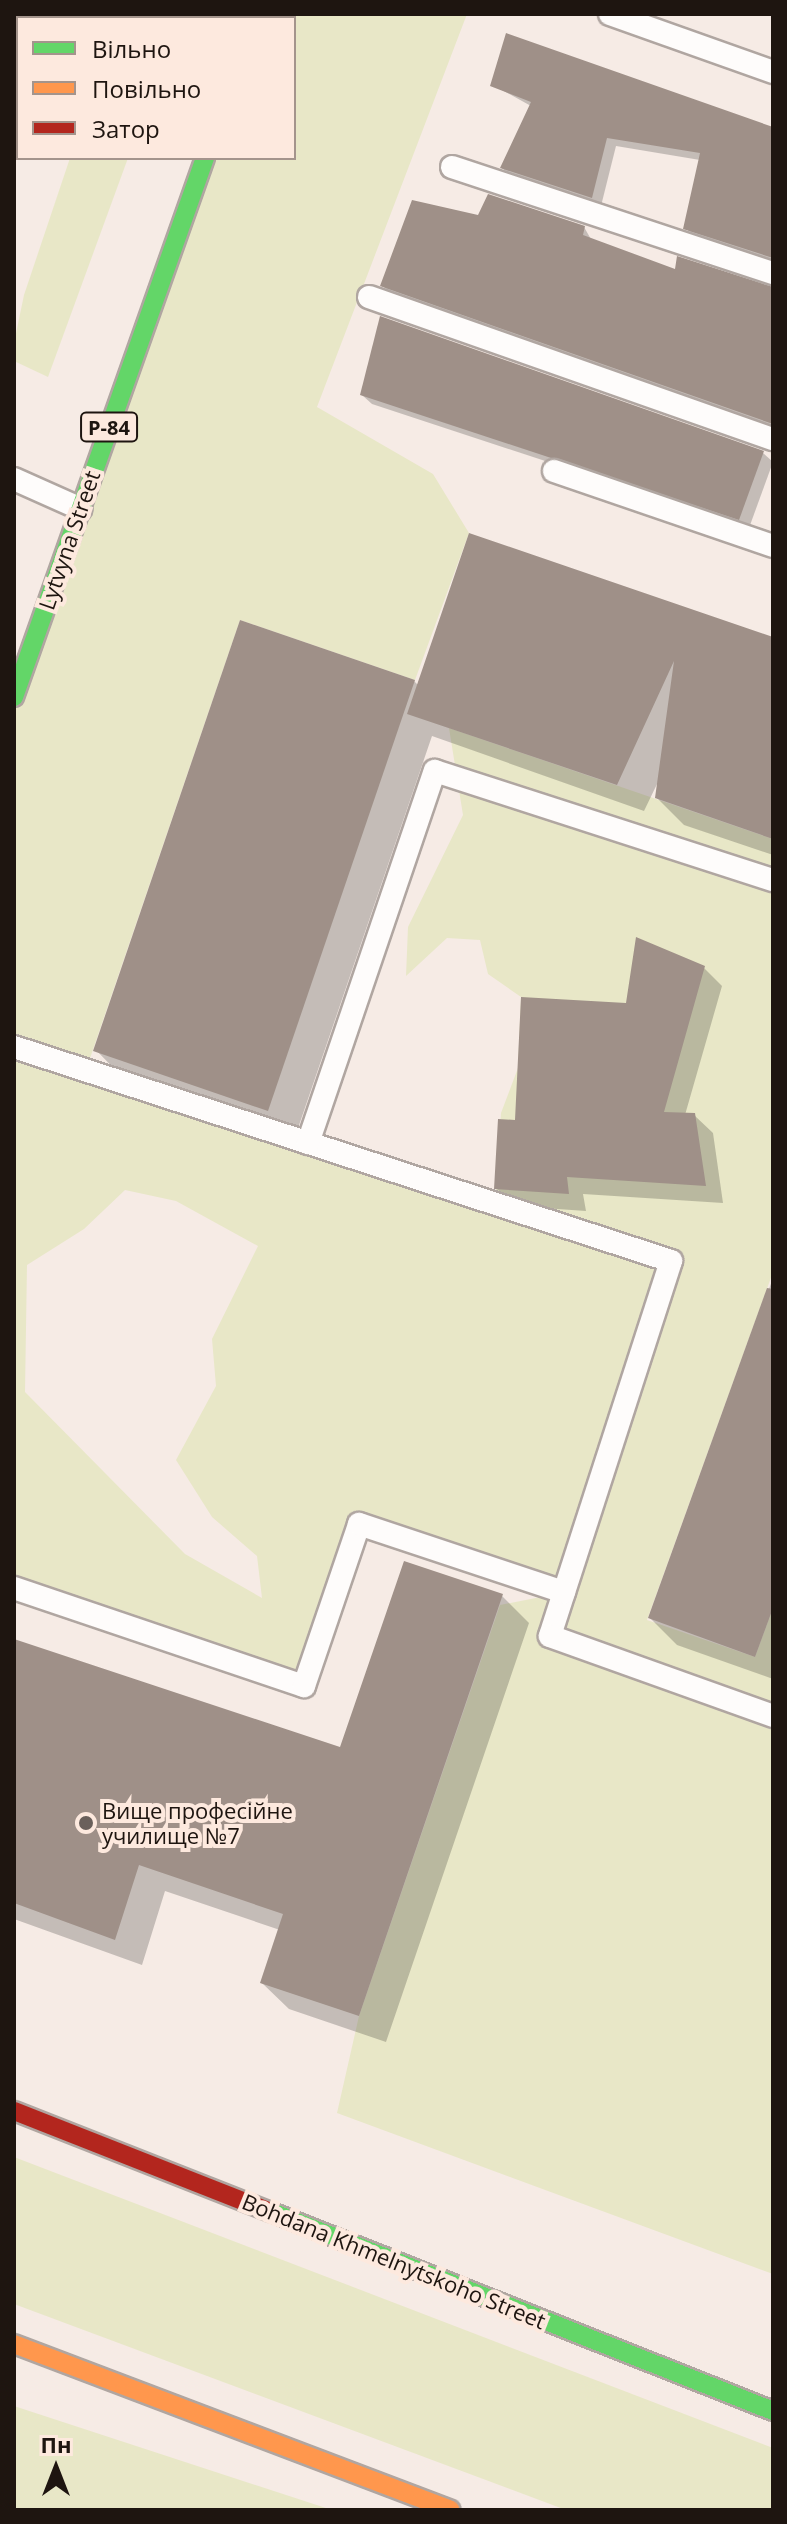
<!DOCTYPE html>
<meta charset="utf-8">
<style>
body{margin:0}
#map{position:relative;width:787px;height:2524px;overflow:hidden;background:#f6ebe5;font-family:"Open Sans",sans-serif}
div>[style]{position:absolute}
.green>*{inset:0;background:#e8e7c7}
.shadow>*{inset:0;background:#0003}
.building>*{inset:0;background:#9f9088}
.roads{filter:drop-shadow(2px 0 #b0a6a1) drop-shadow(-2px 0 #b0a6a1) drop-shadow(0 2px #b0a6a1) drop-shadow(0 -2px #b0a6a1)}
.lane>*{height:22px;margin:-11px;padding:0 11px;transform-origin:11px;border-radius:11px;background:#fefcfb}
.fast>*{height:18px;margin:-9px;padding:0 9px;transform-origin:9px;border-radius:9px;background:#63d668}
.slow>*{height:18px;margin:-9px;padding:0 9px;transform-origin:9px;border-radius:9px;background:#ff974d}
.jam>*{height:18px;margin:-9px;padding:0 9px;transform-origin:9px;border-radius:9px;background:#b3261e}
.dots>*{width:22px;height:22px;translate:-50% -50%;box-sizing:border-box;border:4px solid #fde9de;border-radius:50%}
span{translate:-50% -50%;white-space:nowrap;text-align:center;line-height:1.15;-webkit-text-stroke:8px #fde9de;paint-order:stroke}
.shield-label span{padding:2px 6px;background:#fde9de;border:2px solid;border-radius:6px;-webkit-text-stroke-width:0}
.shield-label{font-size:20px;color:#1e1510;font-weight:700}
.street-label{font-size:22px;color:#1e1510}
.poi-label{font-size:22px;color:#1e1510}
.left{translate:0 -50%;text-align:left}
.frame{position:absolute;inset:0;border:16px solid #1e1510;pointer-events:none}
.legend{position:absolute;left:16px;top:16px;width:280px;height:144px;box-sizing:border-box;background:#fde9de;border:2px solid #a4948c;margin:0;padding:10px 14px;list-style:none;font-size:24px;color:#1e1510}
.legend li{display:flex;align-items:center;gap:16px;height:40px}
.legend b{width:40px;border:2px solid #a4948c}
.north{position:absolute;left:16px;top:2428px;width:80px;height:80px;-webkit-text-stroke:6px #fde9de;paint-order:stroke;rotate:0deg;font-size:22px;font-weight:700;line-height:32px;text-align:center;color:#1e1510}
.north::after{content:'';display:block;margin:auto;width:28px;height:36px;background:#1e1510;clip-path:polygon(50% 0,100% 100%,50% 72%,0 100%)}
</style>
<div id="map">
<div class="green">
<i style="clip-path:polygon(14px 14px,174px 14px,178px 18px,18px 18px,14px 93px)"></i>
<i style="clip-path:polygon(evenodd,256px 14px,467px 14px,317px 407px,433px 474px,469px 533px,415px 680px,240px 620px,86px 1070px,495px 1205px,501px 1113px,518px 1068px,521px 997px,488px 974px,480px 940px,447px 938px,406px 976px,408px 927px,463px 815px,449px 728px,773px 839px,773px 1272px,647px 1620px,755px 1657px,773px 1608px,773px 2274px,337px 2113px,359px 2016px,500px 1605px,561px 1593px,359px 1525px,304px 1686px,14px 1588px,14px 697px,205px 158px,294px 158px,294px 18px,254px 18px,256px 14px,125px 1190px,176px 1201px,258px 1246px,212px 1339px,216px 1386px,176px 1460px,212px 1517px,257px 1556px,262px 1598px,185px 1554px,25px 1392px,27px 1265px,84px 1229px,125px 1190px)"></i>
<i style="clip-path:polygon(70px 158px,128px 158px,48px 377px,14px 361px,14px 343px,24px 295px)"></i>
<i style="clip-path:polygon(14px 2157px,773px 2448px,773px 2510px,566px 2510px,14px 2304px)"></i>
<i style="clip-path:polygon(14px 2406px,332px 2510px,14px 2510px)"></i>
</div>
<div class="shadow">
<i style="clip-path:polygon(493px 85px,773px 129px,773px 263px,695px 237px,686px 228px,700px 160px,616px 146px,601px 206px,512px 177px,502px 168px,531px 106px)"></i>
<i style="clip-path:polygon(479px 217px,584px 227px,592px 241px,676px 272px,773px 286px,773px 429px,392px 295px,382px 285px)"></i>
<i style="clip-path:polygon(362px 395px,763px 453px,773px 462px,749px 528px,372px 404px)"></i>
<i style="clip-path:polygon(773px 639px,773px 855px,684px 825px,657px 798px,658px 782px,644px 811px,432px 736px,295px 1137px,123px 1078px,96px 1050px,414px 681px,419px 686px)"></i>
<i style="clip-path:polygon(704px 968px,722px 986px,685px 1115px,694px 1115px,713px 1133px,723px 1203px,583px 1194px,586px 1211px,514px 1206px,496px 1188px,517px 1122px,628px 1005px)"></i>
<i style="clip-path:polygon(773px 1278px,773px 1679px,677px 1645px,650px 1618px)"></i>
<i style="clip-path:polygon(502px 1596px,529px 1623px,386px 2042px,289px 2009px,262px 1983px,280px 1930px,165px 1891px,142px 1965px,14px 1919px,14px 1643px,342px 1750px)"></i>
</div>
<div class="building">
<i style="clip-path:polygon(506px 33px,773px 127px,773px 258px,683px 229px,700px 153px,607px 138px,592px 198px,500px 168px,531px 102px,490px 86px)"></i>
<i style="clip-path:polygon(488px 194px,585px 226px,583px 235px,675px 269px,677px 256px,773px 287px,773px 424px,380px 286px,412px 200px,478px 215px)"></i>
<i style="clip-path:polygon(380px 316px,764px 451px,739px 520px,360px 395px)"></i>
<i style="clip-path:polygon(469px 533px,773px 637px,773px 839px,655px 798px,674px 661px,617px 785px,407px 714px)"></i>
<i style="clip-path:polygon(240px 620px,415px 680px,268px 1111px,93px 1051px)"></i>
<i style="clip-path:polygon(636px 937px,705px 966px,664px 1112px,695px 1113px,706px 1186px,567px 1177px,569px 1194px,494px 1189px,498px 1119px,515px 1120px,521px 997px,626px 1003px)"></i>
<i style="clip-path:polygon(767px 1288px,773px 1289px,773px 1608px,755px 1657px,648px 1618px)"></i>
<i style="clip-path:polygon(404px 1561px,503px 1594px,359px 2016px,260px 1983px,283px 1914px,139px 1865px,115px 1940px,14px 1903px,14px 1639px,340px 1747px)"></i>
</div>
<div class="roads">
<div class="lane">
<i style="left:169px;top:14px;width:12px;rotate:20deg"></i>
<i style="left:610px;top:14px;width:173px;rotate:19.6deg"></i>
<i style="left:452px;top:167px;width:338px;rotate:18.3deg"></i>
<i style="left:369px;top:297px;width:428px;rotate:19.4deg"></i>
<i style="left:554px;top:471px;width:231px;rotate:18.9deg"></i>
<i style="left:14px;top:479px;width:73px;rotate:24.1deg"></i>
<i style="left:14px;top:1047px;width:691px;rotate:18.04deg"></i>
<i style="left:671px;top:1261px;width:394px;rotate:107.9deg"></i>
<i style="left:550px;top:1636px;width:237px;rotate:19.7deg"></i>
<i style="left:308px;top:1143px;width:393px;rotate:-71.2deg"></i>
<i style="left:435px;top:771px;width:355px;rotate:17.9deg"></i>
<i style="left:14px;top:1588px;width:306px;rotate:18.7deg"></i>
<i style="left:304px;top:1686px;width:171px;rotate:-71.2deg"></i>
<i style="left:359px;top:1524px;width:216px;rotate:18.4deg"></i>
</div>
<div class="fast">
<i style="left:254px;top:18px;width:4px;rotate:-63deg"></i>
<i style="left:14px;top:697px;width:572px;rotate:-70.49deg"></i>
<i style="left:271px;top:2212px;width:540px;rotate:21.62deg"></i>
</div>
<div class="slow">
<i style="left:14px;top:2344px;width:467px;rotate:20.8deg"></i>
</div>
<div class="jam">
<i style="left:14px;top:2111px;width:276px;rotate:21.5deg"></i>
</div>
</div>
<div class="dots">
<i style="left:86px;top:1823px;background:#6a605b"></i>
</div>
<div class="shield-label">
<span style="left:109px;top:427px">Р-84</span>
</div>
<div class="street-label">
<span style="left:69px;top:540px;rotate:-71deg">Lytvyna Street</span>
<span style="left:394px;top:2261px;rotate:22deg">Bohdana Khmelnytskoho Street</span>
</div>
<div class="poi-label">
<span class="left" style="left:102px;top:1823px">Вище професійне<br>училище №7</span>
</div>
<div class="frame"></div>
<ul class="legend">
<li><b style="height:10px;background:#63d668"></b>Вільно</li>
<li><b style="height:10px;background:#ff974d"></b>Повільно</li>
<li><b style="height:10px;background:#b3261e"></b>Затор</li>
</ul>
<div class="north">Пн</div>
</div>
